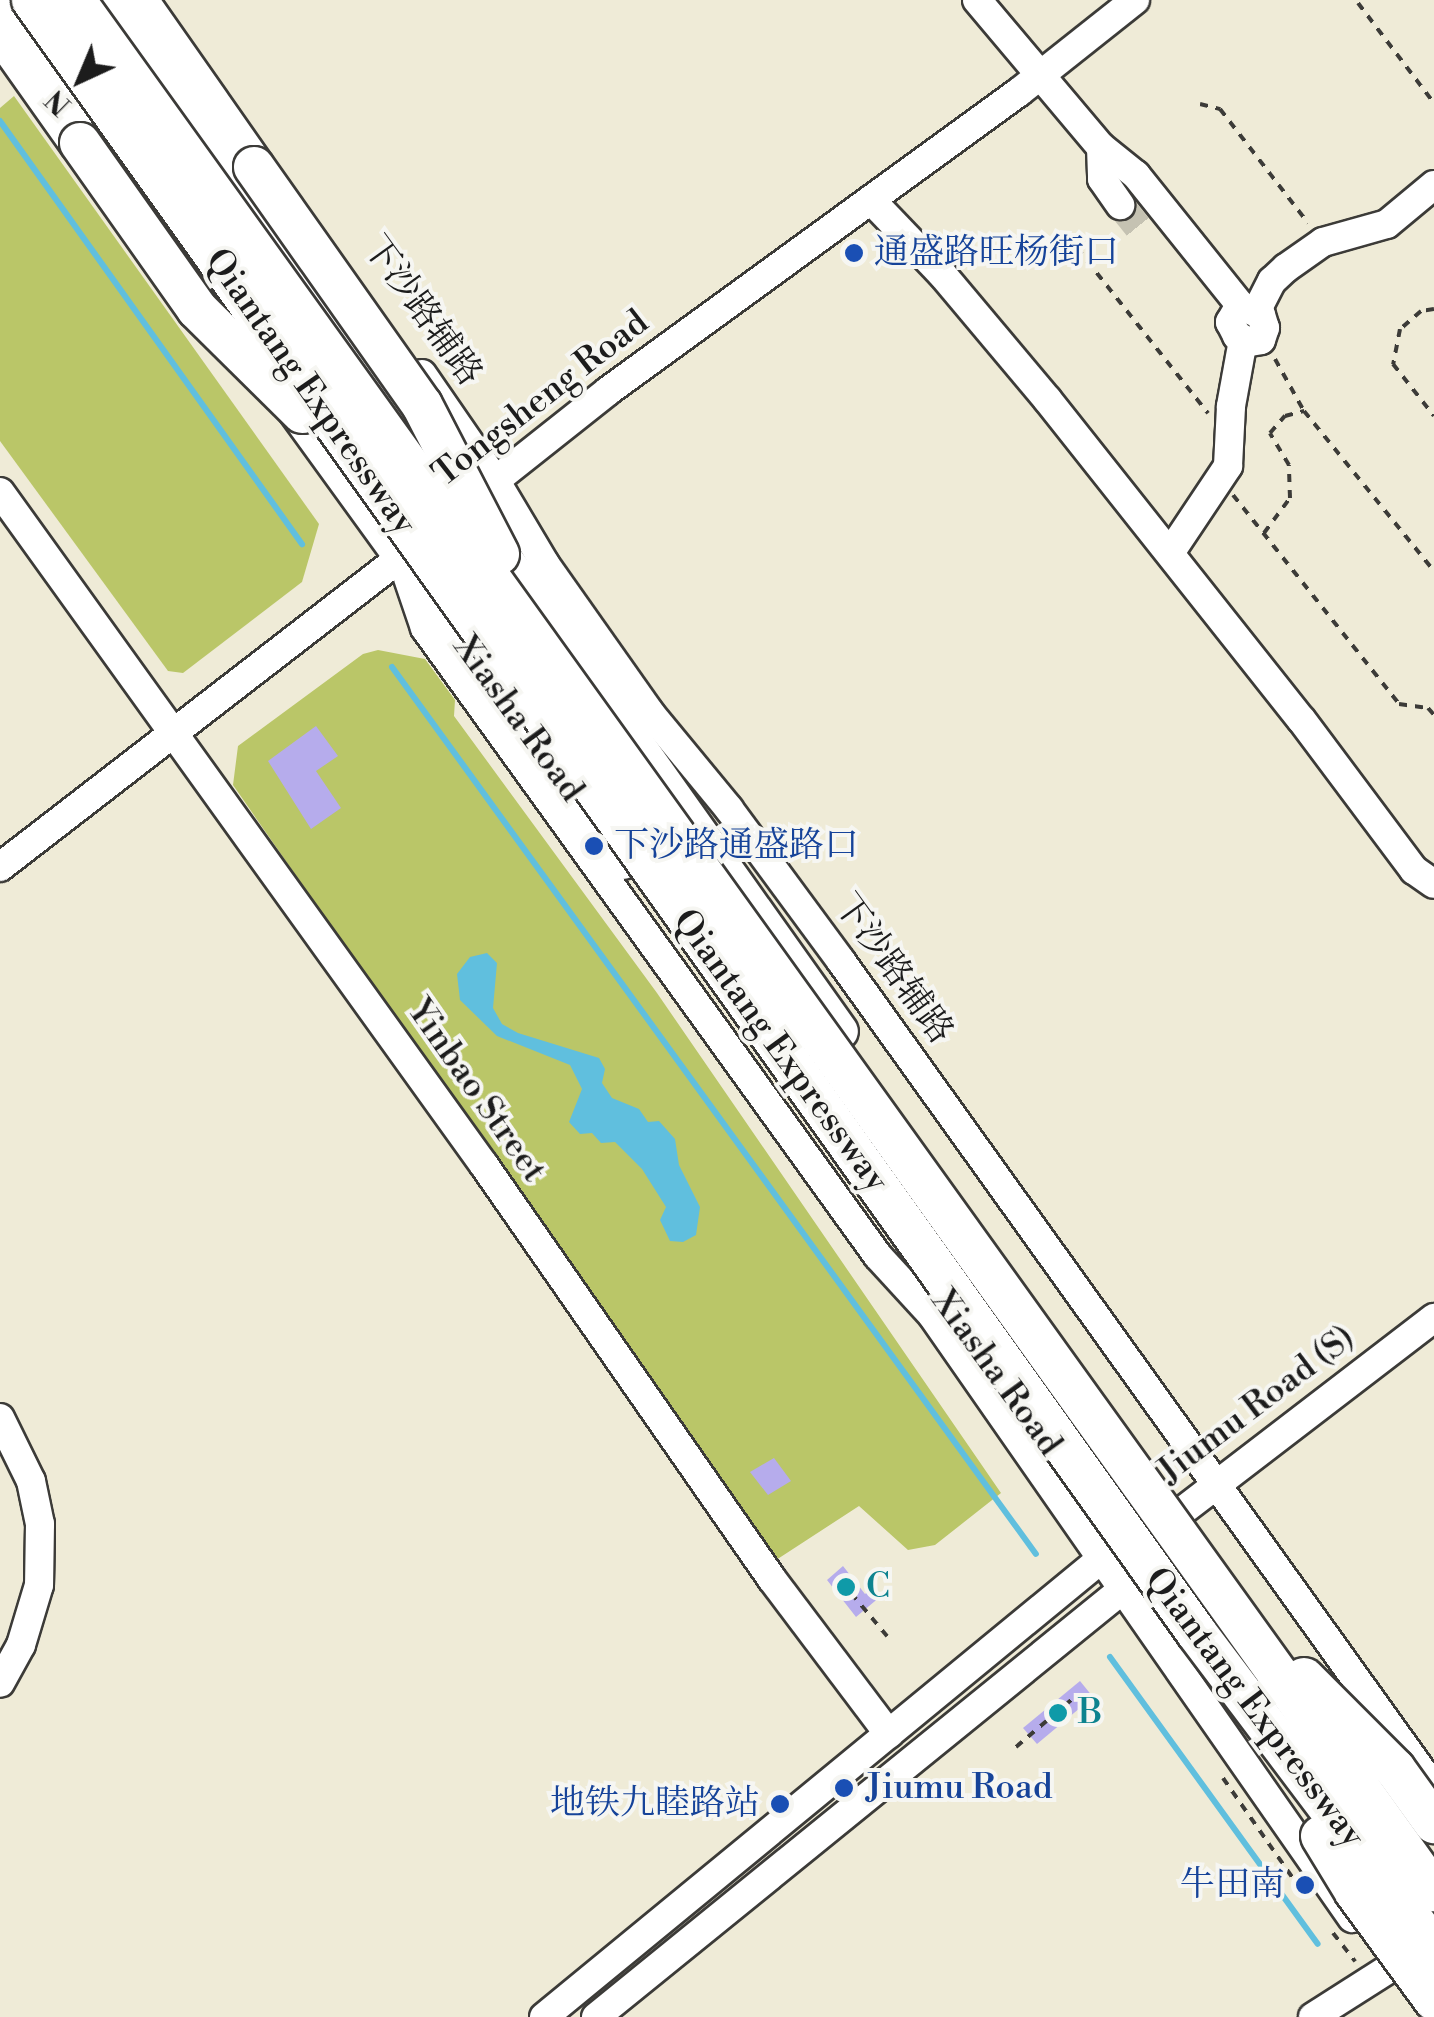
<!DOCTYPE html>
<meta charset="utf-8">
<style>
body{margin:0}
#map{position:relative;width:1434px;height:2017px;overflow:hidden;background:#efebd7;font-family:"Libre Bodoni","Noto Serif SC",serif}
div>[style]{position:absolute}
.green>*{inset:0;background:#bac668}
.water>*{inset:0;background:#60bfde}
.stream>*{height:6px;margin:-3px;padding:0 3px;transform-origin:3px;border-radius:3px;background:#60bfde}
.building>*{inset:0;background:#b6acec}
.minor-tunnel>*{height:28px;margin-top:-14px;transform-origin:0;background:repeating-linear-gradient(90deg,#c5c2b2 0 28px,transparent 0 42px)}
.path>*{height:4px;margin-top:-2px;transform-origin:0;background:repeating-linear-gradient(90deg,#3c3b38 0 8px,transparent 0 16px)}
.roads{filter:drop-shadow(2px 0 #3c3b38) drop-shadow(-2px 0 #3c3b38) drop-shadow(0 2px #3c3b38) drop-shadow(0 -2px #3c3b38)}
.minor>*{height:28px;margin:-14px;padding:0 14px;transform-origin:14px;border-radius:14px;background:#fff}
.major>*{height:35px;margin:-17.5px;padding:0 17.5px;transform-origin:17.5px;border-radius:17.5px;background:#fff}
.highway>*{height:40px;margin:-20px;padding:0 20px;transform-origin:20px;border-radius:20px;background:#fff}
.bridges{filter:drop-shadow(2px 0 #3c3b38) drop-shadow(-2px 0 #3c3b38) drop-shadow(0 2px #3c3b38) drop-shadow(0 -2px #3c3b38)}
.highway-bridge>*{height:40px;margin:-20px;padding:0 20px;transform-origin:20px;border-radius:20px;background:#fff}
.dots>*{width:28px;height:28px;translate:-50% -50%;box-sizing:border-box;border:5px solid #f6f6f2;border-radius:50%}
span{translate:-50% -50%;white-space:nowrap;text-align:center;line-height:1.15;-webkit-text-stroke:8px #f6f6f2;paint-order:stroke}
.transit-label{font-size:35px;color:#164399}
.left{translate:0 -50%;text-align:left}
.right{translate:-100% -50%;text-align:right}
.street-label{font-size:35px;color:#1c1c1c}
.culture-label{font-size:35px;color:#0d838f}
.north{position:absolute;left:30px;top:30px;width:100px;height:100px;-webkit-text-stroke:8px #f6f6f2;paint-order:stroke;rotate:224deg;font-size:28px;font-weight:700;line-height:40px;text-align:center;color:#1c1c1c}
.north::after{content:'';display:block;margin:auto;width:35px;height:45px;background:#1c1c1c;clip-path:polygon(50% 0,100% 100%,50% 72%,0 100%)}
</style>
<div id="map">
<div class="green">
<i style="clip-path:polygon(14px 96px,319px 524px,302px 582px,183px 673px,168px 671px,0 441px,0 108px)"></i>
<i style="clip-path:polygon(378px 650px,425px 659px,455px 700px,454px 716px,657px 993px,1001px 1493px,935px 1545px,908px 1550px,859px 1506px,773px 1562px,233px 785px,238px 746px,363px 654px)"></i>
</div>
<div class="water">
<i style="clip-path:polygon(487px 953px,497px 963px,493px 1008px,502px 1024px,518px 1033px,599px 1058px,605px 1069px,602px 1083px,612px 1098px,639px 1109px,648px 1122px,659px 1121px,675px 1139px,679px 1165px,700px 1207px,696px 1235px,683px 1242px,670px 1241px,660px 1220px,666px 1207px,642px 1169px,615px 1142px,601px 1143px,592px 1133px,580px 1134px,569px 1122px,582px 1089px,570px 1065px,497px 1036px,460px 1000px,457px 974px,470px 957px)"></i>
</div>
<div class="stream">
<i style="left:0;top:121px;width:520px;rotate:54.48deg"></i>
<i style="left:392px;top:667px;width:1096px;rotate:54.02deg"></i>
<i style="left:1110px;top:1657px;width:354px;rotate:54.1deg"></i>
</div>
<div class="building">
<i style="clip-path:polygon(316px 726px,338px 756px,316px 771px,341px 808px,311px 829px,268px 761px)"></i>
<i style="clip-path:polygon(774px 1458px,791px 1481px,768px 1495px,750px 1472px)"></i>
<i style="clip-path:polygon(843px 1566px,865px 1594px,874px 1587px,881px 1596px,856px 1617px,827px 1580px)"></i>
<i style="clip-path:polygon(1080px 1681px,1093px 1697px,1037px 1744px,1023px 1728px)"></i>
</div>
<div class="minor-tunnel">
<i style="left:1120px;top:205px;width:32px;rotate:51deg"></i>
</div>
<div class="path">
<i style="left:1358px;top:3px;width:126px;rotate:52.8deg"></i>
<i style="left:1200px;top:104px;width:21px;rotate:14deg"></i>
<i style="left:1220px;top:109px;width:144px;rotate:52.3deg"></i>
<i style="left:1077px;top:248px;width:211px;rotate:51.6deg"></i>
<i style="left:1434px;top:309px;width:13px;rotate:171deg"></i>
<i style="left:1421px;top:311px;width:28px;rotate:139deg"></i>
<i style="left:1400px;top:329px;width:36px;rotate:101deg"></i>
<i style="left:1393px;top:364px;width:66px;rotate:51.7deg"></i>
<i style="left:1275px;top:359px;width:60px;rotate:60.9deg"></i>
<i style="left:1304px;top:411px;width:206px;rotate:50.9deg"></i>
<i style="left:1233px;top:495px;width:267px;rotate:51.5deg"></i>
<i style="left:1399px;top:704px;width:29px;rotate:8deg"></i>
<i style="left:1428px;top:708px;width:9px;rotate:49deg"></i>
<i style="left:1264px;top:533px;width:44px;rotate:-53.4deg"></i>
<i style="left:1290px;top:498px;width:33px;rotate:-92deg"></i>
<i style="left:1289px;top:465px;width:37px;rotate:-121deg"></i>
<i style="left:1270px;top:433px;width:23px;rotate:-49deg"></i>
<i style="left:1285px;top:416px;width:20px;rotate:-15deg"></i>
<i style="left:841px;top:1581px;width:72px;rotate:50.1deg"></i>
<i style="left:1016px;top:1747px;width:79px;rotate:-40.4deg"></i>
<i style="left:1223px;top:1778px;width:121px;rotate:55.1deg"></i>
<i style="left:1333px;top:1933px;width:36px;rotate:52deg"></i>
</div>
<div class="roads">
<div class="minor">
<i style="left:977px;top:0;width:192px;rotate:49.9deg"></i>
<i style="left:1101px;top:147px;width:32px;rotate:88deg"></i>
<i style="left:1102px;top:179px;width:32px;rotate:55deg"></i>
<i style="left:1101px;top:147px;width:45px;rotate:38.7deg"></i>
<i style="left:1136px;top:175px;width:166px;rotate:51.3deg"></i>
<i style="left:1240px;top:305px;width:20px;rotate:120deg"></i>
<i style="left:1230px;top:322px;width:16px;rotate:63deg"></i>
<i style="left:1237px;top:336px;width:14px;rotate:25deg"></i>
<i style="left:1250px;top:342px;width:11px;rotate:-10deg"></i>
<i style="left:1261px;top:340px;width:13px;rotate:-72deg"></i>
<i style="left:1265px;top:328px;width:14px;rotate:-107deg"></i>
<i style="left:1261px;top:315px;width:23px;rotate:-155deg"></i>
<i style="left:871px;top:200px;width:103px;rotate:46.2deg"></i>
<i style="left:942px;top:274px;width:163px;rotate:50deg"></i>
<i style="left:1047px;top:399px;width:409px;rotate:51.6deg"></i>
<i style="left:1301px;top:719px;width:189px;rotate:53.2deg"></i>
<i style="left:1414px;top:870px;width:24px;rotate:35deg"></i>
<i style="left:1256px;top:312px;width:35px;rotate:-63deg"></i>
<i style="left:1272px;top:281px;width:19px;rotate:-43deg"></i>
<i style="left:1286px;top:268px;width:45px;rotate:-35.1deg"></i>
<i style="left:1323px;top:242px;width:66px;rotate:-15.7deg"></i>
<i style="left:1387px;top:224px;width:61px;rotate:-39.7deg"></i>
<i style="left:422px;top:374px;width:129px;rotate:55.4deg"></i>
<i style="left:495px;top:480px;width:98px;rotate:59.2deg"></i>
<i style="left:545px;top:564px;width:182px;rotate:54.8deg"></i>
<i style="left:650px;top:713px;width:124px;rotate:50.5deg"></i>
<i style="left:729px;top:809px;width:189px;rotate:53.6deg"></i>
<i style="left:841px;top:961px;width:1018px;rotate:54.36deg"></i>
<i style="left:482px;top:491px;width:161px;rotate:-38.4deg"></i>
<i style="left:608px;top:391px;width:508px;rotate:-36.04deg"></i>
<i style="left:1019px;top:92px;width:148px;rotate:-38.4deg"></i>
<i style="left:0;top:492px;width:829px;rotate:54.28deg"></i>
<i style="left:484px;top:1165px;width:504px;rotate:55.18deg"></i>
<i style="left:772px;top:1579px;width:194px;rotate:53deg"></i>
<i style="left:1170px;top:553px;width:105px;rotate:-56.3deg"></i>
<i style="left:1228px;top:466px;width:60px;rotate:-87.1deg"></i>
<i style="left:1231px;top:406px;width:67px;rotate:-79.7deg"></i>
<i style="left:408px;top:578px;width:53px;rotate:71.2deg"></i>
<i style="left:425px;top:628px;width:774px;rotate:54.2deg"></i>
<i style="left:878px;top:1256px;width:80px;rotate:47.5deg"></i>
<i style="left:932px;top:1315px;width:735px;rotate:55.14deg"></i>
<i style="left:0;top:867px;width:528px;rotate:-37.69deg"></i>
<i style="left:0;top:1418px;width:70px;rotate:63.8deg"></i>
<i style="left:31px;top:1481px;width:44px;rotate:78.2deg"></i>
<i style="left:40px;top:1524px;width:61px;rotate:90.9deg"></i>
<i style="left:39px;top:1585px;width:63px;rotate:106.7deg"></i>
<i style="left:21px;top:1645px;width:43px;rotate:118.9deg"></i>
<i style="left:1152px;top:1527px;width:33px;rotate:-27deg"></i>
<i style="left:1181px;top:1512px;width:319px;rotate:-37.5deg"></i>
<i style="left:544px;top:2017px;width:734px;rotate:-39.42deg"></i>
<i style="left:596px;top:2017px;width:705px;rotate:-39.07deg"></i>
<i style="left:1143px;top:1573px;width:70px;rotate:-58.3deg"></i>
<i style="left:1313px;top:2017px;width:91px;rotate:-32.5deg"></i>
</div>
<div class="major">
<i style="left:5px;top:0;width:419px;rotate:54.7deg"></i>
<i style="left:108px;top:0;width:564px;rotate:54.59deg"></i>
<i style="left:283px;top:393px;width:578px;rotate:54.08deg"></i>
<i style="left:485px;top:531px;width:613px;rotate:54.63deg"></i>
</div>
<div class="highway">
<i style="left:137px;top:0;width:204px;rotate:55deg"></i>
<i style="left:0;top:30px;width:138px;rotate:54.7deg"></i>
</div>
</div>
<div class="bridges">
<div class="highway-bridge">
<i style="left:32px;top:0;width:2005px;rotate:54.5deg"></i>
<i style="left:1196px;top:1632px;width:396px;rotate:53deg"></i>
<i style="left:75px;top:0;width:2329px;rotate:54.3deg"></i>
<i style="left:80px;top:143px;width:203px;rotate:54.8deg"></i>
<i style="left:197px;top:309px;width:148px;rotate:44.7deg"></i>
<i style="left:254px;top:167px;width:291px;rotate:54.8deg"></i>
<i style="left:422px;top:405px;width:168px;rotate:62.7deg"></i>
<i style="left:1304px;top:1678px;width:129px;rotate:45deg"></i>
<i style="left:1395px;top:1769px;width:67px;rotate:54.2deg"></i>
<i style="left:1321px;top:1836px;width:66px;rotate:58.7deg"></i>
<i style="left:1355px;top:1892px;width:134px;rotate:53.8deg"></i>
</div>
</div>
<div class="dots">
<i style="left:854px;top:253px;background:#1a4fb4"></i>
<i style="left:594px;top:846px;background:#1a4fb4"></i>
<i style="left:846px;top:1587px;background:#0f9aa8"></i>
<i style="left:1058px;top:1713px;background:#0f9aa8"></i>
<i style="left:844px;top:1788px;background:#1a4fb4"></i>
<i style="left:780px;top:1804px;background:#1a4fb4"></i>
<i style="left:1305px;top:1885px;background:#1a4fb4"></i>
</div>
<div class="transit-label">
<span class="left" style="left:874px;top:253px">通盛路旺杨街口</span>
<span class="left" style="left:614px;top:846px">下沙路通盛路口</span>
<span class="left" style="left:866px;top:1788px">Jiumu Road</span>
<span class="right" style="left:760px;top:1804px">地铁九睦路站</span>
<span class="right" style="left:1285px;top:1885px">牛田南</span>
</div>
<div class="street-label">
<span style="left:422px;top:311px;rotate:54deg">下沙路辅路</span>
<span style="left:310px;top:392px;rotate:55deg">Qiantang Expressway</span>
<span style="left:541px;top:399px;rotate:-38deg">Tongsheng Road</span>
<span style="left:518px;top:719px;rotate:54deg">Xiasha Road</span>
<span style="left:893px;top:969px;rotate:54deg">下沙路辅路</span>
<span style="left:780px;top:1051px;rotate:54deg">Qiantang Expressway</span>
<span style="left:476px;top:1091px;rotate:55deg">Yinbao Street</span>
<span style="left:996px;top:1373px;rotate:54deg">Xiasha Road</span>
<span style="left:1257px;top:1405px;rotate:-37deg">Jiumu Road (S)</span>
<span style="left:1254px;top:1708px;rotate:53deg">Qiantang Expressway</span>
</div>
<div class="culture-label">
<span class="left" style="left:866px;top:1587px">C</span>
<span class="left" style="left:1078px;top:1713px">B</span>
</div>
<div class="north">N</div>
</div>
